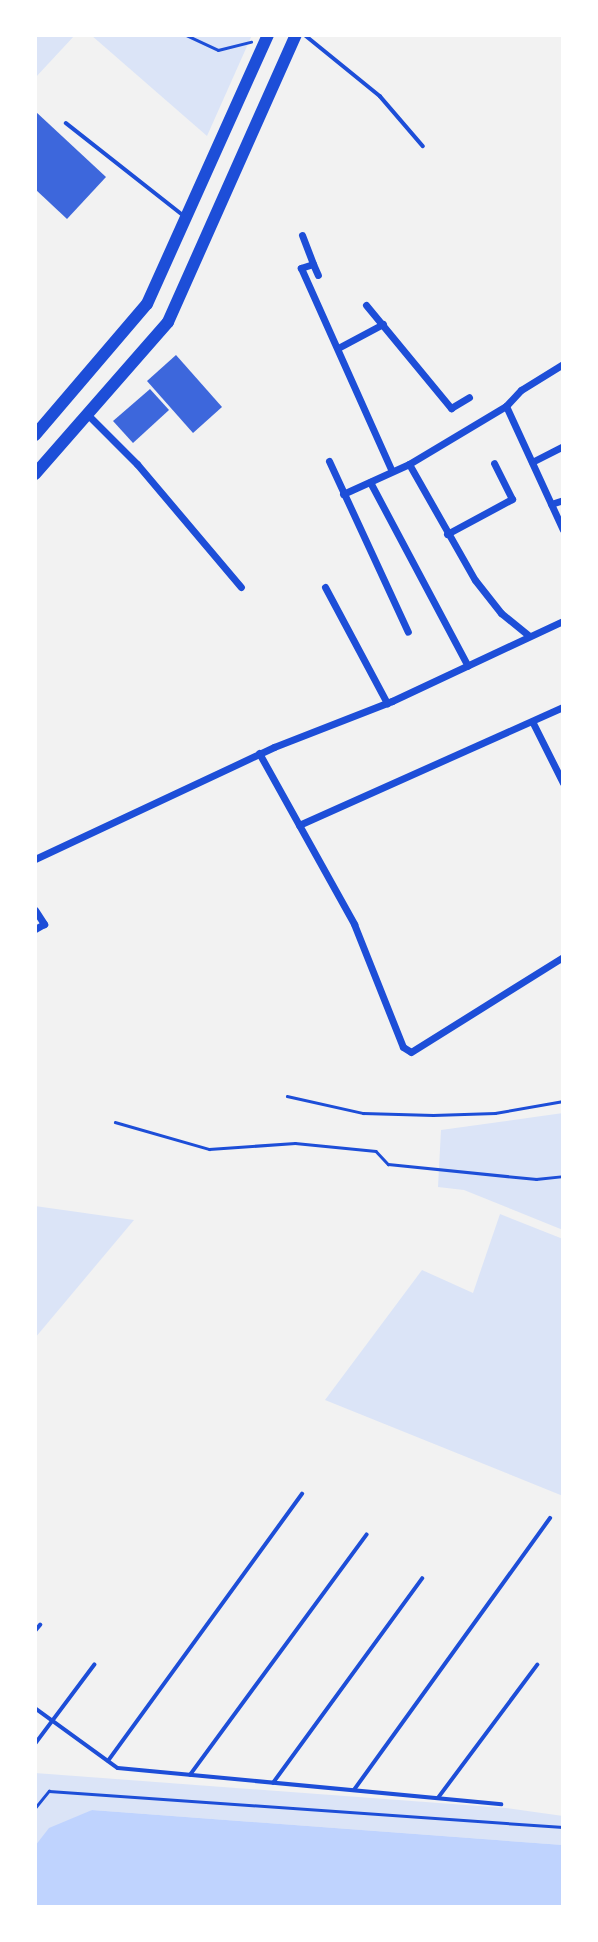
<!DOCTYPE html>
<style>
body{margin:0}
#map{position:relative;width:598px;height:1942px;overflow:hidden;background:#f2f2f2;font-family:"Public Sans",sans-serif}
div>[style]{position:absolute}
.green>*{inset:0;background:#dbe4f7}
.water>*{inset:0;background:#bfd3fe}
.building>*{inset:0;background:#3d67dc}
.path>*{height:2.5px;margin:-1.25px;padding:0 1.25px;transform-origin:1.25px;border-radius:1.25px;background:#1d4ed8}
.service>*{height:3.5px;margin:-1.75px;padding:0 1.75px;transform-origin:1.75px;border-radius:1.75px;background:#1d4ed8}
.minor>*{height:7px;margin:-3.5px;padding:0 3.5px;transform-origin:3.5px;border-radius:3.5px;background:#1d4ed8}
.primary>*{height:12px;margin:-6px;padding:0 6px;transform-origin:6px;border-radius:6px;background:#1d4ed8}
span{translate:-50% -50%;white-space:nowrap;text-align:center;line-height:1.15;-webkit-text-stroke:6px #fff;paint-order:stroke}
.frame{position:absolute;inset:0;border:37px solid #fff;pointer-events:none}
</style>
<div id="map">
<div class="green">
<i style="clip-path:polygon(35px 35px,75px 35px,35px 78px)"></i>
<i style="clip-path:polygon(91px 35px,252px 35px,207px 136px)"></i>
<i style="clip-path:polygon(563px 1113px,563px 1230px,464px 1190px,438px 1187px,441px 1130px)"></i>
<i style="clip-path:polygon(35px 1206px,134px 1220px,35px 1338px)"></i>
<i style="clip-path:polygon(500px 1214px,563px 1239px,563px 1496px,325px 1400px,422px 1270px,473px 1293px)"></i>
<i style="clip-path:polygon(35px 1773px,506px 1808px,563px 1816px,563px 1845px,92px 1810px,35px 1846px)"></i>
</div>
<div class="water">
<i style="clip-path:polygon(92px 1810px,563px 1845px,563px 1907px,35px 1907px,35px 1846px,49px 1828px)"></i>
</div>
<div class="building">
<i style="clip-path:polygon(35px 111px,106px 177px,67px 219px,35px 189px)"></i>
<i style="clip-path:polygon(176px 355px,222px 407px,193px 433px,147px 381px)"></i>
<i style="clip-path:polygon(150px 389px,169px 410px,133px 443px,113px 421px)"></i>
</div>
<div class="path">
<i style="left:186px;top:35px;width:35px;rotate:25deg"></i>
<i style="left:218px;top:50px;width:34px;rotate:-14deg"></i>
<i style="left:287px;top:1096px;width:78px;rotate:12.6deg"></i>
<i style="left:363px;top:1113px;width:70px;rotate:1.6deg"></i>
<i style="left:433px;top:1115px;width:62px;rotate:-1.8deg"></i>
<i style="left:495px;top:1113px;width:69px;rotate:-10deg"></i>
<i style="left:115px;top:1122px;width:98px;rotate:16deg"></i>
<i style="left:209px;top:1149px;width:86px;rotate:-4deg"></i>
<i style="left:295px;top:1143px;width:81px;rotate:5.6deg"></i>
<i style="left:376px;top:1151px;width:18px;rotate:47deg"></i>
<i style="left:388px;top:1164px;width:149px;rotate:5.8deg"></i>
<i style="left:536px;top:1179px;width:27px;rotate:-6deg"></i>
<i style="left:35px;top:1808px;width:22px;rotate:-51deg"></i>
<i style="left:49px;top:1791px;width:515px;rotate:4.01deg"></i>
</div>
<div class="service">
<i style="left:305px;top:35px;width:97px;rotate:39.1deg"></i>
<i style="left:380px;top:96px;width:66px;rotate:49.3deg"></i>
<i style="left:66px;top:123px;width:150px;rotate:38.2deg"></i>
<i style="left:35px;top:1631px;width:8px;rotate:-50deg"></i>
<i style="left:35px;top:1708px;width:102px;rotate:35.9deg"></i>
<i style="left:118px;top:1768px;width:385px;rotate:5.4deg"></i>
<i style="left:35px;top:1744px;width:99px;rotate:-53.2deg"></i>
<i style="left:108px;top:1761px;width:330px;rotate:-54deg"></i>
<i style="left:190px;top:1775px;width:298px;rotate:-53.7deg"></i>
<i style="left:273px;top:1783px;width:253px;rotate:-53.9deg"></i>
<i style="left:354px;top:1790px;width:335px;rotate:-54.2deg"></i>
<i style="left:438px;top:1798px;width:166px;rotate:-53.3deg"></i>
</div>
<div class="minor">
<i style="left:302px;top:235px;width:31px;rotate:69deg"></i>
<i style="left:313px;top:264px;width:13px;rotate:162deg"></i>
<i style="left:301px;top:268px;width:222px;rotate:65.9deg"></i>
<i style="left:313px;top:264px;width:12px;rotate:66deg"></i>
<i style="left:366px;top:305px;width:134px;rotate:50.5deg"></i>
<i style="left:451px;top:408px;width:21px;rotate:-31deg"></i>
<i style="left:338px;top:348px;width:51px;rotate:-28.1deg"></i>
<i style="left:506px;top:406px;width:22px;rotate:-47deg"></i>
<i style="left:521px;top:390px;width:49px;rotate:-31.8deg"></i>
<i style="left:87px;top:414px;width:71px;rotate:45deg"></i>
<i style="left:137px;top:464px;width:161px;rotate:49.8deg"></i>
<i style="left:329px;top:461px;width:188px;rotate:65.2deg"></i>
<i style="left:532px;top:462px;width:35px;rotate:-27deg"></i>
<i style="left:409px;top:464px;width:113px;rotate:-30.9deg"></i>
<i style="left:506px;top:406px;width:136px;rotate:65.3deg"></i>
<i style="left:370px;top:482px;width:208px;rotate:62deg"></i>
<i style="left:343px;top:494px;width:72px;rotate:-24.4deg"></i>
<i style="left:409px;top:464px;width:133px;rotate:60.4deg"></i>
<i style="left:475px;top:580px;width:42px;rotate:51.8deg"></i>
<i style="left:501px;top:613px;width:36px;rotate:39deg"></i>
<i style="left:551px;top:504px;width:13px;rotate:-18deg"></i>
<i style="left:447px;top:534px;width:74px;rotate:-28.3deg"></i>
<i style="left:512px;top:499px;width:40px;rotate:-116.6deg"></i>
<i style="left:325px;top:587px;width:132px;rotate:61.9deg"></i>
<i style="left:533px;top:723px;width:67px;rotate:63.4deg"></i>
<i style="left:259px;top:753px;width:196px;rotate:60.9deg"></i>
<i style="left:354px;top:924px;width:132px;rotate:68.3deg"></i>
<i style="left:403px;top:1047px;width:9px;rotate:32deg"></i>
<i style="left:411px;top:1052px;width:179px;rotate:-32deg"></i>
<i style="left:299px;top:825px;width:289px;rotate:-24.1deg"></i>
<i style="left:35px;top:859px;width:264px;rotate:-25.1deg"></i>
<i style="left:274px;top:747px;width:127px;rotate:-21.3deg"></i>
<i style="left:392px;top:701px;width:189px;rotate:-25.1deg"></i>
<i style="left:35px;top:910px;width:17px;rotate:57deg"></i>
<i style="left:44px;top:924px;width:10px;rotate:151deg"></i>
</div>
<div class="primary">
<i style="left:35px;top:435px;width:172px;rotate:-49.5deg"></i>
<i style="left:147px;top:304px;width:295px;rotate:-65.8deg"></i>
<i style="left:35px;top:474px;width:202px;rotate:-48.8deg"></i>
<i style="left:168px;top:322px;width:314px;rotate:-66deg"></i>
</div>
<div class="frame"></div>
</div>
